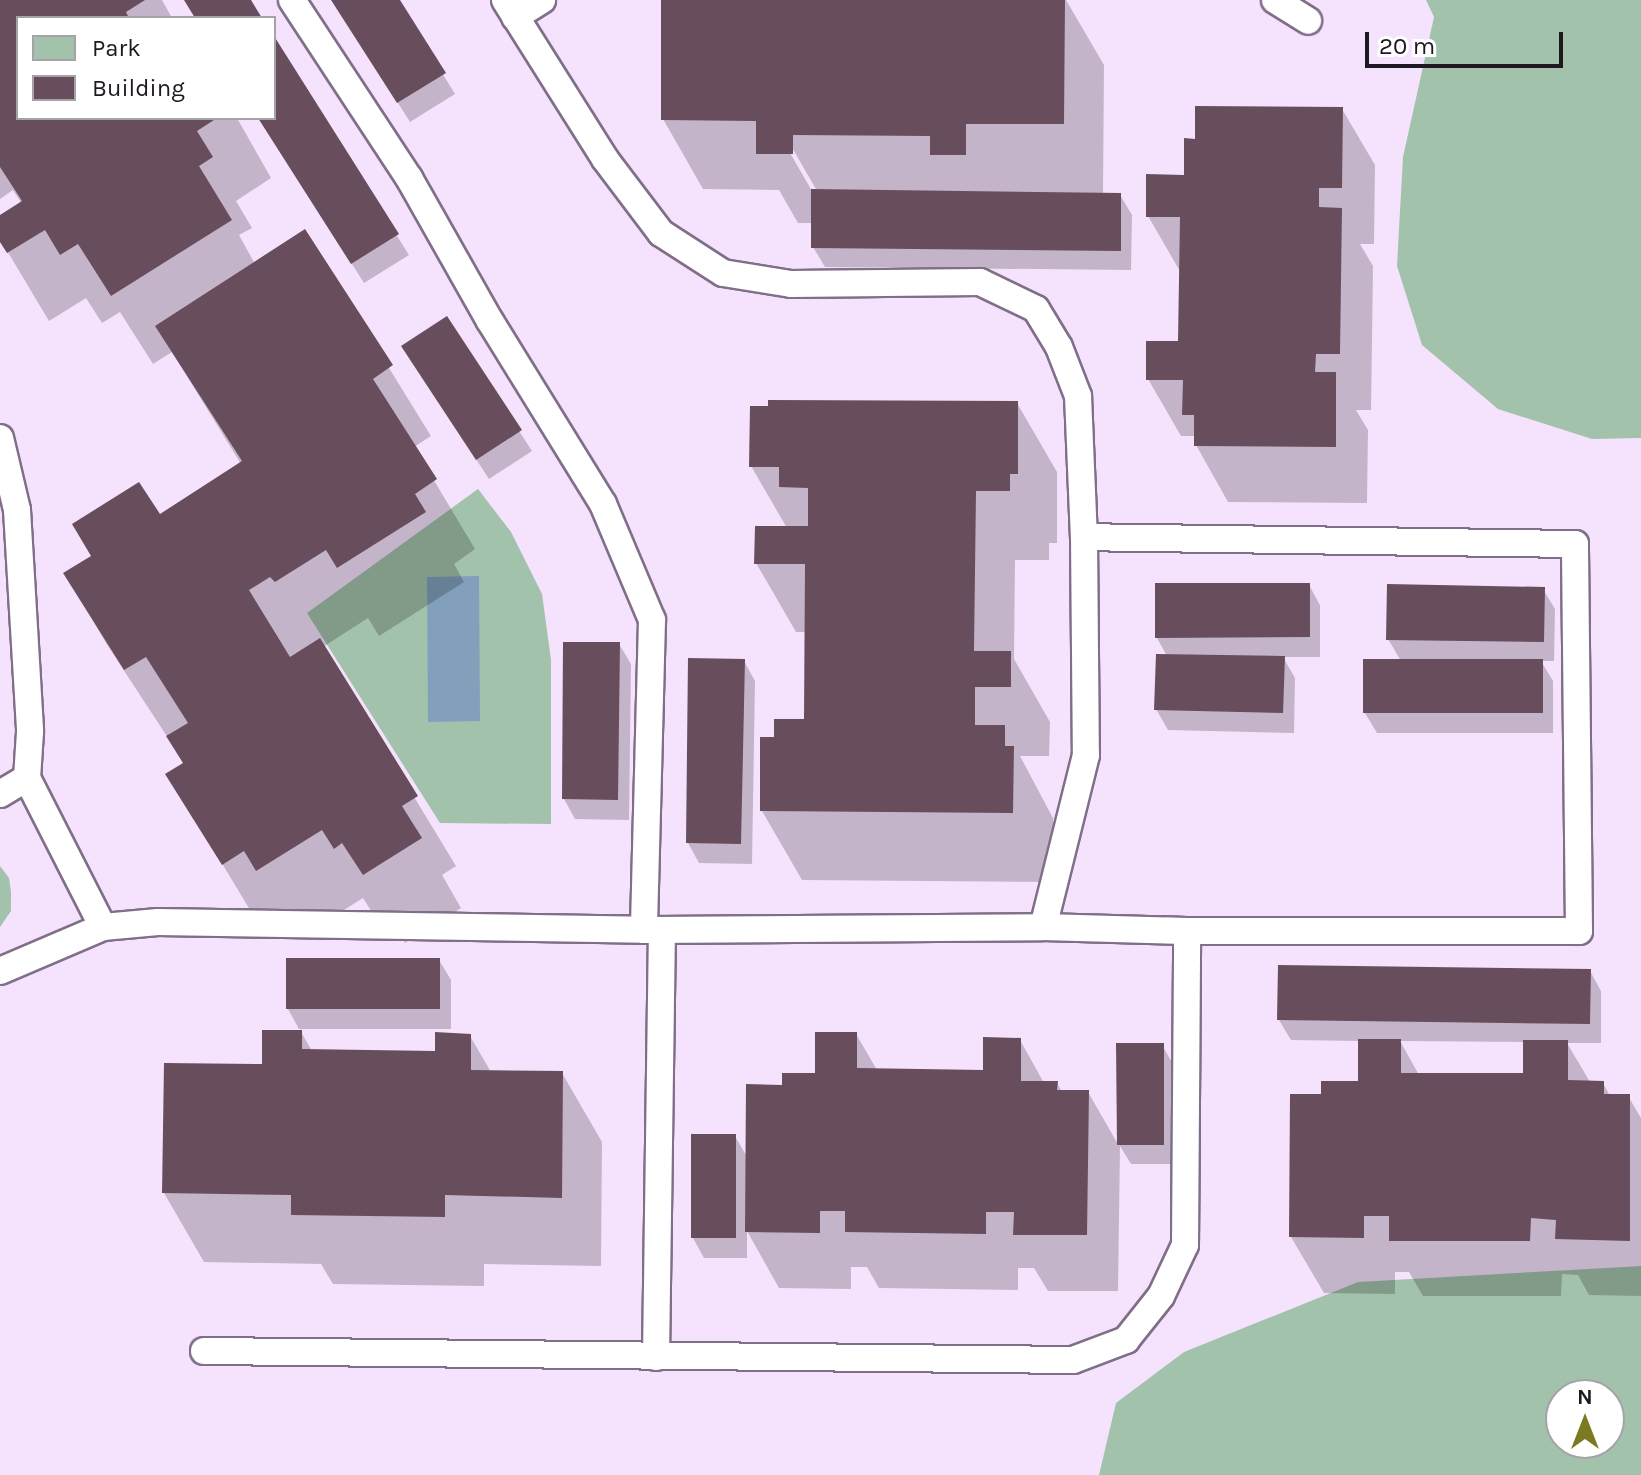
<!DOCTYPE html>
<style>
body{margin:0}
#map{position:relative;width:1641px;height:1475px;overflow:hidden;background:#f5e2fd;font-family:Karla,sans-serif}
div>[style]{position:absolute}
.green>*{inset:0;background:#a2c2ab}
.water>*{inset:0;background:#82a0bc}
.shadow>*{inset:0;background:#0003}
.building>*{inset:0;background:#684d5c}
.roads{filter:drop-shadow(2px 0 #806f88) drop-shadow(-2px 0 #806f88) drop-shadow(0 2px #806f88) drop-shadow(0 -2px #806f88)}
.lane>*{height:26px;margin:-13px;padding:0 13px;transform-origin:13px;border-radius:13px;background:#fff}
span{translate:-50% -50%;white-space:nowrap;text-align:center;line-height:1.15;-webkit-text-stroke:8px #fff;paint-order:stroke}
.legend{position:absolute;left:16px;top:16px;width:260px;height:104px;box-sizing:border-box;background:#fff;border:2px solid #a5a3a7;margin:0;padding:10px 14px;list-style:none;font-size:24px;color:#1f1822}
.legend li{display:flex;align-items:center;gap:16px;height:40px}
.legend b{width:40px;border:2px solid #a5a3a7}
.north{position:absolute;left:1545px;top:1379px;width:80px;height:80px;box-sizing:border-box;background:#fff;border:2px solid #a5a3a7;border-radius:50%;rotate:0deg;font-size:22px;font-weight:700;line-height:32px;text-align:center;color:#1f1822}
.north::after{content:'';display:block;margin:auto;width:28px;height:36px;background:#7b7a21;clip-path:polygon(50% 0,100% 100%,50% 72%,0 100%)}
.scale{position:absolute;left:1365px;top:32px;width:198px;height:36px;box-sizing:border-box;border:4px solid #1f1822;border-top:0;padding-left:10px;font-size:24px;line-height:28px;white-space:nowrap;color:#1f1822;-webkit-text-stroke:6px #fff;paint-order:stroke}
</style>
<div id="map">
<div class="green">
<i style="clip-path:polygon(1426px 0,1641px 0,1641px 438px,1592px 439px,1498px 409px,1422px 345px,1397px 266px,1403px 157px,1434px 17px)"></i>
<i style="clip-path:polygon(478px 489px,511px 532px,542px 594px,551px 660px,551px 824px,440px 823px,307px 613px)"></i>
<i style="clip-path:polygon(0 866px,9px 878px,11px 892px,11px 911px,0 927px)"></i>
<i style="clip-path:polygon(evenodd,1641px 1266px,1641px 1475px,1099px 1475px,1116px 1403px,1184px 1352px,1358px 1282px,1641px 1266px,1609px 1395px,1609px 1443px,1561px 1443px,1561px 1395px,1609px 1395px)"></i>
</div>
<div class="water">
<i style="clip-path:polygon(479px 576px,480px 721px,428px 722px,427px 577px)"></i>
</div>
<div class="shadow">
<i style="clip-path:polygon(0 0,162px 0,172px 18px,18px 18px,18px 118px,237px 118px,271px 178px,236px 201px,252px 228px,239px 235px,255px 264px,305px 232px,431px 436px,414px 447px,475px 549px,454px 564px,464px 582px,379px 636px,368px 618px,323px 647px,456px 866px,442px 875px,461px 908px,405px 943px,384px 911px,375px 917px,363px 898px,298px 939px,286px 919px,264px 933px,168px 774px,185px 764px,106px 643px,66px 574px,241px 464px,172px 352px,153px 364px,120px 312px,102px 323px,86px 298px,49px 321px,0 239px,0 217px,22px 204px,13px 190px,0 199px)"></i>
<i style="clip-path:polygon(333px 0,397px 0,455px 94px,410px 122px)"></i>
<i style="clip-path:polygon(evenodd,663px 0,1066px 0,1104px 65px,1103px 194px,1120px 195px,1132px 215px,1131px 270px,825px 267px,813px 247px,813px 223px,798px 223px,779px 190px,703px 189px,663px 119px,663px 0,790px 144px,817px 191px,812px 191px,786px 146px,790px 144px)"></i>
<i style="clip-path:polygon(274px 40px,409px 255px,364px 283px,260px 118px,274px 118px)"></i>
<i style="clip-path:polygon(1342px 109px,1375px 165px,1374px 244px,1360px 244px,1373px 266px,1371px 410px,1356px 410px,1368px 430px,1367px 503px,1228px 502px,1196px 445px,1196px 436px,1181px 436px,1148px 379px,1180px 343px,1181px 273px,1148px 216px,1186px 177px,1197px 141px)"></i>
<i style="clip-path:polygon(447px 319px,532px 451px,489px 479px,415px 366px)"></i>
<i style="clip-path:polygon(1017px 403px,1057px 472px,1057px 543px,1049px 543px,1049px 560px,1015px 560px,1014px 659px,1050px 722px,1049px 756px,1020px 756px,1053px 818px,1052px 882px,802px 880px,762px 811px,776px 739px,806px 721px,807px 632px,796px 632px,756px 563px,787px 528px,751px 466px)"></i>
<i style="clip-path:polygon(1309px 585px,1320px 605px,1320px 657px,1283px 657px,1295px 678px,1294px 733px,1168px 730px,1156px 709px,1167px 656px,1157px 638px)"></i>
<i style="clip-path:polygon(1543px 589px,1555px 609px,1554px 661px,1541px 661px,1553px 681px,1553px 733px,1377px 733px,1365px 713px,1401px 661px,1388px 639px)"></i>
<i style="clip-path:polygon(619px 644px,631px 664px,629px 820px,575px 819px,564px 799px)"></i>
<i style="clip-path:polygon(744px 661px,755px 681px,752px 864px,699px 863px,688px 843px)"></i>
<i style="clip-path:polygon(439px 960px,451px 980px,451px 1029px,299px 1029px,288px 1009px)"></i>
<i style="clip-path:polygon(evenodd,1590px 971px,1601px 991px,1601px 1043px,1567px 1043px,1590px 1082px,1603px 1083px,1610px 1096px,1628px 1096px,1641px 1118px,1641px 1296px,1589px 1295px,1578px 1275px,1562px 1274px,1561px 1296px,1423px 1296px,1409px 1272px,1395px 1272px,1395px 1294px,1324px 1293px,1291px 1237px,1323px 1096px,1360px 1083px,1360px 1041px,1291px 1040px,1279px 1020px,1590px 971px,1400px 1041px,1525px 1042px,1525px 1075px,1419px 1075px,1400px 1041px)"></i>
<i style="clip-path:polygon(301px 1032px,312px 1051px,437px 1053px,470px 1036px,491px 1072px,562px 1073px,602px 1142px,601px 1266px,484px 1264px,484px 1286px,333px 1284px,321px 1264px,204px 1262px,164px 1193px,264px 1066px)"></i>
<i style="clip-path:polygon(856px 1034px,877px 1070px,985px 1072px,1020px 1040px,1044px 1083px,1057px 1083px,1062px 1092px,1088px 1092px,1119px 1146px,1118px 1045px,1162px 1045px,1174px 1066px,1175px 1164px,1131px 1164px,1120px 1146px,1118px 1291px,1048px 1291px,1034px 1268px,1018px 1268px,1018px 1290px,879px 1288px,867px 1267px,851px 1267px,851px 1289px,779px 1288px,747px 1231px,747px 1258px,704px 1258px,693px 1238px,735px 1136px,747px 1157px,784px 1087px,817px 1075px)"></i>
</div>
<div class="building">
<i style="clip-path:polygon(0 0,145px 0,126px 12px,129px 18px,18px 18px,18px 118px,217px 118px,197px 131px,213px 157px,199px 166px,232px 220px,111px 296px,78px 244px,60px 255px,45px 230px,7px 253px,0 242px,0 215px,22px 201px,0 167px)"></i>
<i style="clip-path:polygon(184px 0,251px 0,262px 18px,195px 18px)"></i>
<i style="clip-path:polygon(331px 0,400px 0,446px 73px,397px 103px)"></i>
<i style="clip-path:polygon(661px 0,1065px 0,1064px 124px,966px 124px,966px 155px,930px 155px,930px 136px,793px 135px,793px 154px,756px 154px,756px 121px,661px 120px)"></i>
<i style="clip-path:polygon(274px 36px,399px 234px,351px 264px,258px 118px,274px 118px)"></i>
<i style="clip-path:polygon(1195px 106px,1343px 107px,1342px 188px,1319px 188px,1319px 207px,1342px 208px,1340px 354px,1316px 354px,1315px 372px,1336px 372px,1336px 447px,1194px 446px,1194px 415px,1182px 415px,1183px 380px,1146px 380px,1146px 341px,1178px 341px,1180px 217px,1146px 217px,1146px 174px,1184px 175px,1184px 138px,1195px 139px)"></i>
<i style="clip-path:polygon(811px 189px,1121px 193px,1121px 251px,811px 248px)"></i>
<i style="clip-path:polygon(305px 229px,393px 365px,373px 379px,437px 479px,415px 494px,426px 512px,337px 568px,326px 550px,275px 582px,270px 577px,249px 590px,290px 657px,320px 638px,418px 796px,402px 806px,422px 838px,363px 875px,342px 843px,334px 849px,322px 830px,256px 871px,244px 851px,222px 865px,165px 774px,183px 763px,166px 736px,188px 723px,146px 657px,124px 670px,63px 573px,91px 556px,72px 524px,139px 482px,160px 514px,242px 461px,155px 326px)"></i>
<i style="clip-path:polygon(447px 316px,522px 430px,476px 460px,401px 346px)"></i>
<i style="clip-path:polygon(768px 400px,1018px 401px,1018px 474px,1010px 474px,1010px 491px,976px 491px,974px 651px,1011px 651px,1011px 687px,975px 687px,975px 725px,1005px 725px,1005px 746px,1014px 746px,1013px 813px,760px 811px,760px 737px,774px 737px,774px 719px,804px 719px,805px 564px,754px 564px,755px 526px,808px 526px,808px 488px,779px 487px,779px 467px,749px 467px,750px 406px,768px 406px)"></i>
<i style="clip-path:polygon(1155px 583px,1310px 583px,1310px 637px,1155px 638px)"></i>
<i style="clip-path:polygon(1387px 584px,1545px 587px,1544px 642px,1386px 640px)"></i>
<i style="clip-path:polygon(563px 642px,620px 642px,618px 800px,562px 799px)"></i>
<i style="clip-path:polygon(1156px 654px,1285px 656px,1283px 713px,1154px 710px)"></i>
<i style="clip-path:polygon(688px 658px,745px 659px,741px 844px,686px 843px)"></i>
<i style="clip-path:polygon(1363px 659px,1543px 659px,1543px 713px,1363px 713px)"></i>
<i style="clip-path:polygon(286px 958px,440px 958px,440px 1009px,286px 1009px)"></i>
<i style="clip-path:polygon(1278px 965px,1591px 969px,1590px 1024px,1277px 1020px)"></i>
<i style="clip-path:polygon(262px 1030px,302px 1030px,302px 1049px,435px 1051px,435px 1032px,471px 1034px,471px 1070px,563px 1071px,562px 1198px,445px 1195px,445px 1217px,291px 1215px,291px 1195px,162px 1193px,164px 1063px,262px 1064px)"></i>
<i style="clip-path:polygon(815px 1032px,857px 1032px,857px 1068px,983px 1070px,983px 1037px,1021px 1038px,1021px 1081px,1058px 1081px,1057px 1090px,1089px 1090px,1087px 1235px,1013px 1235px,1014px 1212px,986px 1212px,986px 1234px,845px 1232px,845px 1211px,820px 1211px,820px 1233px,745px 1232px,746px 1084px,782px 1085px,782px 1073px,815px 1073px)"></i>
<i style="clip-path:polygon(1358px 1039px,1401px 1039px,1401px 1073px,1523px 1073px,1523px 1040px,1568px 1040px,1568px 1080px,1604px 1081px,1604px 1094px,1630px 1094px,1630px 1241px,1555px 1239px,1556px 1220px,1531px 1218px,1530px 1241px,1389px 1241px,1389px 1216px,1364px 1216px,1364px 1238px,1289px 1237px,1290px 1094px,1321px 1094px,1321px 1081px,1358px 1081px)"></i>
<i style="clip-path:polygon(1116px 1043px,1164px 1043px,1164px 1145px,1117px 1145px)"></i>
<i style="clip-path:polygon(691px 1134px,736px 1134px,736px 1238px,691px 1238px)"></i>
</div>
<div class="roads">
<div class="lane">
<i style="left:292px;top:0;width:213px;rotate:56.7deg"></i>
<i style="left:409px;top:178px;width:164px;rotate:60.5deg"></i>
<i style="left:490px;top:321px;width:215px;rotate:58.3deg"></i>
<i style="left:603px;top:504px;width:126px;rotate:67.1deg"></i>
<i style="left:652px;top:620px;width:310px;rotate:91.5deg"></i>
<i style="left:505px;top:0;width:188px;rotate:57.8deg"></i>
<i style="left:605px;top:159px;width:93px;rotate:52.9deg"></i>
<i style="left:661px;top:233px;width:74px;rotate:32.8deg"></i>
<i style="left:723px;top:273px;width:69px;rotate:9.2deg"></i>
<i style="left:791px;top:284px;width:189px;rotate:-0.6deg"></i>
<i style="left:980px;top:282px;width:62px;rotate:25.7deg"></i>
<i style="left:1036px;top:309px;width:44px;rotate:58.8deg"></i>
<i style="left:1059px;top:347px;width:53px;rotate:68.8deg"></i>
<i style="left:1078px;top:396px;width:141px;rotate:87.6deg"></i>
<i style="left:1275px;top:0;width:39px;rotate:32deg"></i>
<i style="left:515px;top:17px;width:32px;rotate:-32deg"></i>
<i style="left:0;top:438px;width:74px;rotate:76.7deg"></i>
<i style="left:17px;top:510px;width:222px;rotate:86.6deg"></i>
<i style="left:30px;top:732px;width:46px;rotate:93.7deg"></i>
<i style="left:27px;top:778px;width:167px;rotate:63deg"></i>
<i style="left:0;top:794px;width:31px;rotate:-31deg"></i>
<i style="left:0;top:971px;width:112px;rotate:-23.1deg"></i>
<i style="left:103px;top:927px;width:55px;rotate:-5.2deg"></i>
<i style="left:158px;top:922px;width:486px;rotate:0.9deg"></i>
<i style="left:644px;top:930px;width:399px;rotate:-0.4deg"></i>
<i style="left:1043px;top:927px;width:144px;rotate:1.6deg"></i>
<i style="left:1187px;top:931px;width:392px"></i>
<i style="left:1579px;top:931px;width:387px;rotate:-90.6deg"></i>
<i style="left:1575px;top:544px;width:491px;rotate:-179.2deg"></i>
<i style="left:1084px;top:537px;width:218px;rotate:89.5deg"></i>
<i style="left:1086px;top:755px;width:177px;rotate:104deg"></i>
<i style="left:204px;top:1351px;width:869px;rotate:0.59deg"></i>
<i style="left:1073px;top:1360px;width:57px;rotate:-20.7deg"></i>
<i style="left:1126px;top:1340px;width:56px;rotate:-51.5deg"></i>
<i style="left:1161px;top:1296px;width:56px;rotate:-64.8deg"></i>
<i style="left:1185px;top:1245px;width:314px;rotate:-89.6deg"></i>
<i style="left:656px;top:1357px;width:427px;rotate:-89.2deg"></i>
</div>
</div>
<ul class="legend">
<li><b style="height:22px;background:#a2c2ab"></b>Park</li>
<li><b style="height:22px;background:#684d5c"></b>Building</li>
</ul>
<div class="north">N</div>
<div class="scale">20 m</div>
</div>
